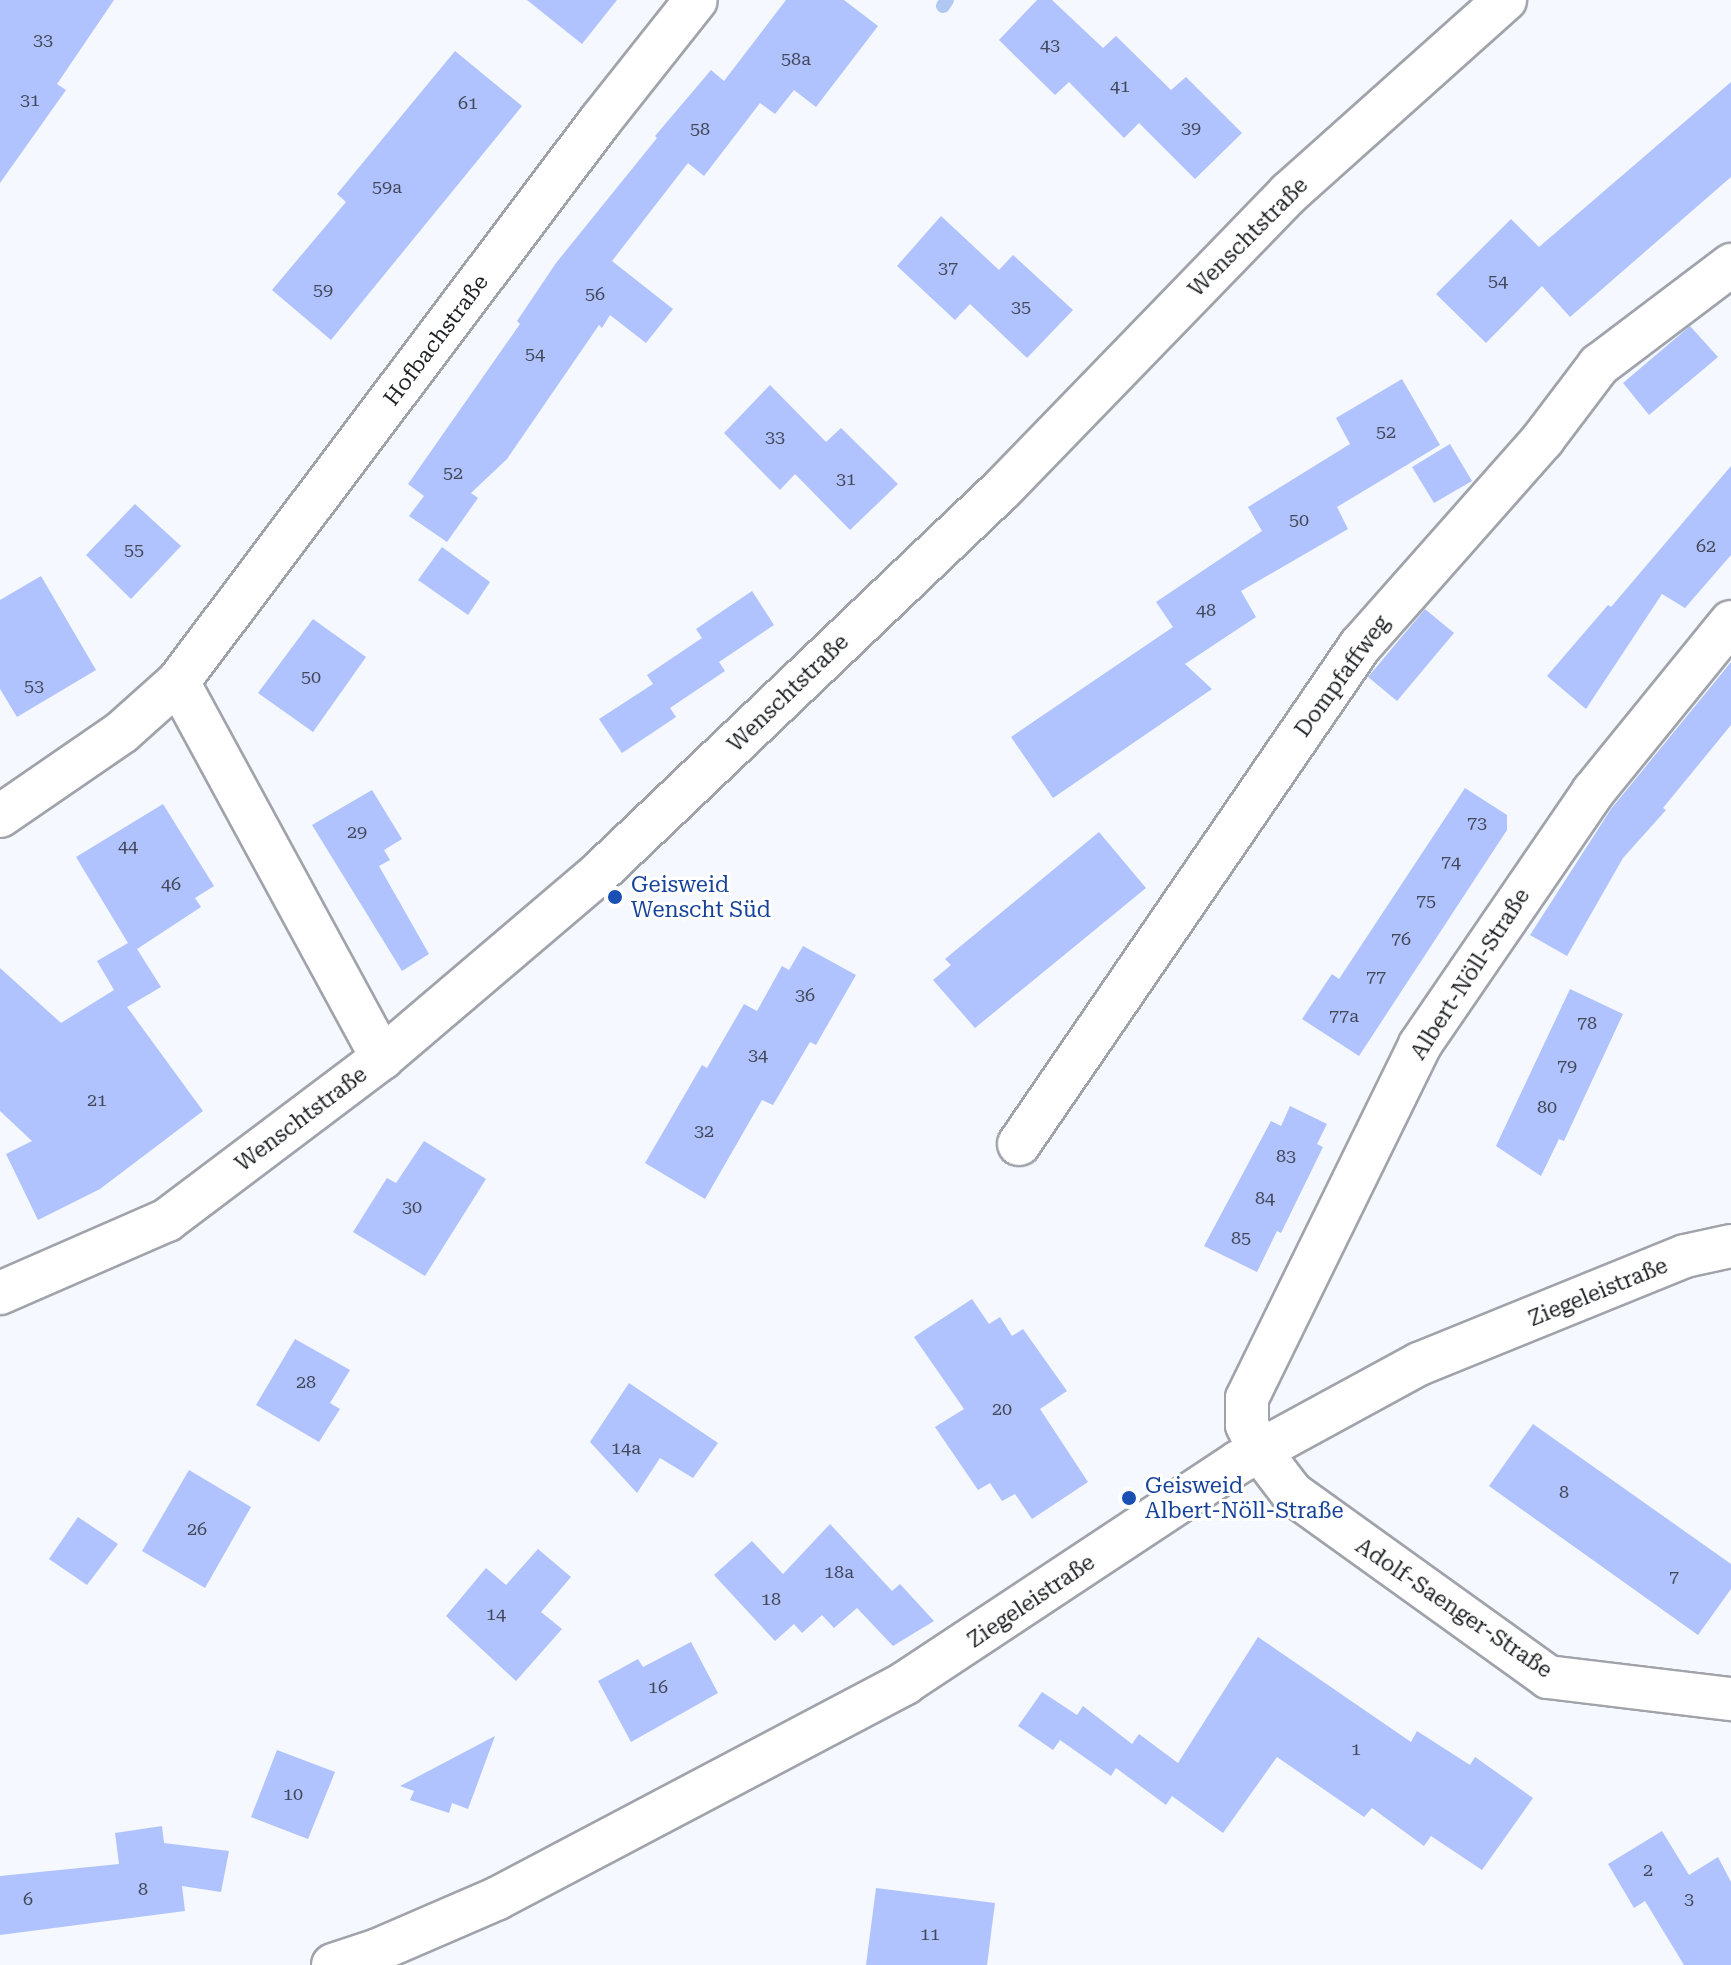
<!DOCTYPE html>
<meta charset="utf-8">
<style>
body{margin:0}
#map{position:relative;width:1731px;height:1965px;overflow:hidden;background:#f5f8fe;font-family:"Roboto Serif",serif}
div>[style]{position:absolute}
.stream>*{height:14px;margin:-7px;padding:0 7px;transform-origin:7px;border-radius:7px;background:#b0c8f2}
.building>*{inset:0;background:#b0c3fe}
.roads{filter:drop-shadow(2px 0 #a1a3ab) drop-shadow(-2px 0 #a1a3ab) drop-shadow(0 2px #a1a3ab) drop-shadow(0 -2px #a1a3ab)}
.minor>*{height:42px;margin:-21px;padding:0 21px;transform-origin:21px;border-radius:21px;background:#fff}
.dots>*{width:22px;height:22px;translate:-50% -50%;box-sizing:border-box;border:4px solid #fff;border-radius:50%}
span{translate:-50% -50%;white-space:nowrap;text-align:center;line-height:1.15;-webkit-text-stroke:6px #fff;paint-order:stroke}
.number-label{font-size:18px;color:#43495a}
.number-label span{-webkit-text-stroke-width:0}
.street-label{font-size:22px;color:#1f2023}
.transit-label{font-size:22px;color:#164399}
.left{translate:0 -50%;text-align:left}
</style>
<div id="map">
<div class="stream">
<i style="left:943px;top:6px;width:7px;rotate:-56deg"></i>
</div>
<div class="building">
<i style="clip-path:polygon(0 0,114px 0,57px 84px,66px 90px,0 183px)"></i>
<i style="clip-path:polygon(527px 0,617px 0,582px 44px)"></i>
<i style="clip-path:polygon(786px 0,844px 0,878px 26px,816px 107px,794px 90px,775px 114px,760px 103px,704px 176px,688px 163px,612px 261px,673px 309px,646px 343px,610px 315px,602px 328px,599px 325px,507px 459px,471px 493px,478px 498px,447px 542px,409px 516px,424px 496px,408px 484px,520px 324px,517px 321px,556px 263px,657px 138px,655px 136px,711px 70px,724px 81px)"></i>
<i style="clip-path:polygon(1037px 0,1052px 0,1103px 48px,1116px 36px,1171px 90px,1186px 77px,1242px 133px,1195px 179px,1139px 123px,1124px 138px,1069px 82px,1055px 95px,999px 40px)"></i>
<i style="clip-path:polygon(455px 51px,522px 106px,331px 340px,272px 290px,346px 202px,337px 194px)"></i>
<i style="clip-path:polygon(1731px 82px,1731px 177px,1570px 317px,1542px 286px,1486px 343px,1436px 294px,1511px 219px,1539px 247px)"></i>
<i style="clip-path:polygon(941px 216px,999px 270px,1013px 255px,1073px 310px,1027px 358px,970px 304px,955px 320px,897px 266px)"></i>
<i style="clip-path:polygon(1690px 326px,1718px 357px,1649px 415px,1623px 383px)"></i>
<i style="clip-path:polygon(1402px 379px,1440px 445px,1337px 507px,1348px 529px,1241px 591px,1256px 617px,1185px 664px,1212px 689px,1053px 798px,1011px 737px,1173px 627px,1156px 602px,1262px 531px,1248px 507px,1350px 444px,1336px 418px)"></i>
<i style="clip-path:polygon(770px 385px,826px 442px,841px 428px,898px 484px,850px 530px,795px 474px,780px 490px,724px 433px)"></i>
<i style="clip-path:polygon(1450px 444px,1472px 481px,1434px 503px,1412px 467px)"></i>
<i style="clip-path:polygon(1731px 466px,1731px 555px,1685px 608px,1662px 594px,1586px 709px,1547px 676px,1608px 605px,1611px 607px)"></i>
<i style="clip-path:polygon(135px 504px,181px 546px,131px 599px,86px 555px)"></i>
<i style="clip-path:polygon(442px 547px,490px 582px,468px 615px,418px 580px)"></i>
<i style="clip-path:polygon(41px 576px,96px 670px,17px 717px,0 689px,0 600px)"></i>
<i style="clip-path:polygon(752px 591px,774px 625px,719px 662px,725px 671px,670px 708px,676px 717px,622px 753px,599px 719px,653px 684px,647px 675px,702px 638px,696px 629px)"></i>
<i style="clip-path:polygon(1425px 609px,1454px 633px,1397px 701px,1368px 677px)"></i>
<i style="clip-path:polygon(313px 619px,366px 657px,313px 732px,258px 693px)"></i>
<i style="clip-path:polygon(1731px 662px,1731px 725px,1663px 808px,1666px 810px,1623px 858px,1567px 956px,1530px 935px,1611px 809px)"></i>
<i style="clip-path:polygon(1465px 788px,1507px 815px,1507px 830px,1359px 1056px,1302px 1019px,1332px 974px,1339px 979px)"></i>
<i style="clip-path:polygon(372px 790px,402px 839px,384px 850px,390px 860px,379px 866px,429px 954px,402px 971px,312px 825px)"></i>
<i style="clip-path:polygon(163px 804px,214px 886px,195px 898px,201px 907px,137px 949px,161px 987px,127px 1007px,203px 1111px,100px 1189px,38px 1220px,6px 1154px,32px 1141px,0 1111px,0 968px,61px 1023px,114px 990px,97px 961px,128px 943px,76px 857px)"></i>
<i style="clip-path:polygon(1099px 832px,1146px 888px,975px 1028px,933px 980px,951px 965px,945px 959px)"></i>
<i style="clip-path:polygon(803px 946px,856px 975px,816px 1045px,810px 1042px,773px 1105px,762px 1100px,705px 1199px,645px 1163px,702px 1065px,707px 1068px,744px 1004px,757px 1011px,782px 966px,789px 970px)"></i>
<i style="clip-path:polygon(1570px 989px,1623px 1014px,1564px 1141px,1559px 1139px,1541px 1176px,1496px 1146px)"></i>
<i style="clip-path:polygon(1290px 1106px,1327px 1124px,1317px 1144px,1323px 1147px,1281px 1233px,1277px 1231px,1257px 1272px,1204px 1246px,1271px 1121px,1281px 1126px)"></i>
<i style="clip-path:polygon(424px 1141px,486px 1179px,425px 1276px,353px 1232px,387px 1178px,396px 1183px)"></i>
<i style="clip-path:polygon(972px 1299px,989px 1324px,1000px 1317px,1012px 1336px,1023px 1329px,1067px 1391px,1040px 1409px,1088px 1482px,1032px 1519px,1015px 1494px,1002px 1501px,990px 1483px,978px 1490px,935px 1427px,964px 1409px,914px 1337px)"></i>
<i style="clip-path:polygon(295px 1339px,350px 1370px,330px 1403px,340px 1409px,319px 1442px,256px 1405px)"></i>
<i style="clip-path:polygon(629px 1383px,718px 1443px,693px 1478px,660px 1458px,637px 1493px,590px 1442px)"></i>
<i style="clip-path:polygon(1533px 1424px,1731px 1564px,1731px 1589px,1698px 1635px,1489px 1486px)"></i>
<i style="clip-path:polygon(189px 1470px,251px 1507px,205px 1588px,142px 1551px)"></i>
<i style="clip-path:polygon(78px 1517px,118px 1544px,87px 1585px,49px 1559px)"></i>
<i style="clip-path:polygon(830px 1524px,892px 1591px,900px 1584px,934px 1621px,893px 1646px,857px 1608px,834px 1628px,822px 1615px,802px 1633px,794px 1624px,775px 1641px,714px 1575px,752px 1541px,783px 1574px)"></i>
<i style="clip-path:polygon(538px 1549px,571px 1577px,541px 1612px,562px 1629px,516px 1681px,446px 1616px,486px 1568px,506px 1585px)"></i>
<i style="clip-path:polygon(1258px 1637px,1411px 1742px,1417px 1731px,1470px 1765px,1475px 1757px,1533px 1798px,1482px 1870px,1431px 1836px,1424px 1846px,1372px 1808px,1364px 1817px,1277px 1757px,1223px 1833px,1172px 1796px,1166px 1805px,1116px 1768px,1111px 1776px,1060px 1740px,1053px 1750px,1018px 1726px,1042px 1692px,1077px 1715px,1083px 1706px,1132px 1744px,1139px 1734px,1178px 1763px)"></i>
<i style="clip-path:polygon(691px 1642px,718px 1693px,631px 1742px,598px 1681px,638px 1659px,643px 1667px)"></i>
<i style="clip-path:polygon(495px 1736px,468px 1809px,452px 1803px,449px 1813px,410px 1800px,414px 1791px,400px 1786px)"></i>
<i style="clip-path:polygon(277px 1750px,335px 1772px,308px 1839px,251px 1817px)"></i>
<i style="clip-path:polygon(162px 1826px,164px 1843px,229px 1851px,221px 1892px,182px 1886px,185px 1911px,0 1935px,0 1876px,119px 1864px,115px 1833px)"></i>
<i style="clip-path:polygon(1662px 1831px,1689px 1875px,1718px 1857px,1731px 1882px,1731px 1965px,1684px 1965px,1645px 1901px,1634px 1908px,1608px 1864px)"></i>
<i style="clip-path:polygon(876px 1888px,995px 1903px,987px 1965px,866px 1965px)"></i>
</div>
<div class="roads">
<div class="minor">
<i style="left:1731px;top:622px;width:219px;rotate:129.1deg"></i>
<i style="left:1593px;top:792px;width:306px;rotate:124.4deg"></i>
<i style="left:1420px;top:1045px;width:393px;rotate:116.1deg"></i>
<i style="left:1247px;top:1398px;width:27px;rotate:90deg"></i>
<i style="left:1247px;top:1425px;width:28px;rotate:64deg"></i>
<i style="left:1259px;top:1450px;width:54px;rotate:52.5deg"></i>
<i style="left:1292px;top:1493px;width:315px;rotate:35.7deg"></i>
<i style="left:1548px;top:1677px;width:184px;rotate:6.9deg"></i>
<i style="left:178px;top:682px;width:428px;rotate:61.5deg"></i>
<i style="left:0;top:816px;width:148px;rotate:-34.5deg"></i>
<i style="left:122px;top:732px;width:75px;rotate:-41.8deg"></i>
<i style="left:178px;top:682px;width:702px;rotate:-53.05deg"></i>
<i style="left:600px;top:121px;width:154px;rotate:-51.6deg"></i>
<i style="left:1019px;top:1144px;width:604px;rotate:-55.6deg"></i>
<i style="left:1360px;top:646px;width:276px;rotate:-48.5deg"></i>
<i style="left:1543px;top:439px;width:93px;rotate:-52.9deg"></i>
<i style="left:1599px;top:365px;width:166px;rotate:-37.1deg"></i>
<i style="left:0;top:1293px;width:182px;rotate:-23.6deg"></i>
<i style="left:167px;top:1220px;width:269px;rotate:-37deg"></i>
<i style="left:382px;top:1058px;width:284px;rotate:-40.4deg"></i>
<i style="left:598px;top:874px;width:559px;rotate:-43.62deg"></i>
<i style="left:1003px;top:488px;width:411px;rotate:-45.9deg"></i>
<i style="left:1289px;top:193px;width:290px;rotate:-41.8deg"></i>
<i style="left:333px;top:1965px;width:47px;rotate:-18.4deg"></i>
<i style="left:378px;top:1950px;width:131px;rotate:-23.4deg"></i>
<i style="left:498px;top:1898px;width:460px;rotate:-27.8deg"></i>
<i style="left:905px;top:1683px;width:400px;rotate:-33.5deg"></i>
<i style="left:1239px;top:1462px;width:205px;rotate:-28.6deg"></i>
<i style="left:1419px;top:1364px;width:287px;rotate:-22.1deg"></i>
<i style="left:1685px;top:1256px;width:47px;rotate:-12.3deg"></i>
</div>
</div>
<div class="dots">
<i style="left:615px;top:897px;background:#1a4fb4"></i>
<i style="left:1129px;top:1498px;background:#1a4fb4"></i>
</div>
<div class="number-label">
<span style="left:43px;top:40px">33</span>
<span style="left:1050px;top:45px">43</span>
<span style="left:796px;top:59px">58a</span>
<span style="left:1120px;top:86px">41</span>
<span style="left:30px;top:100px">31</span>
<span style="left:468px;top:103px">61</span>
<span style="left:1191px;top:128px">39</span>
<span style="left:700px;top:129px">58</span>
<span style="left:387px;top:187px">59a</span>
<span style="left:948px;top:268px">37</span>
<span style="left:1498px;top:281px">54</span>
<span style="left:323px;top:290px">59</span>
<span style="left:595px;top:294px">56</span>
<span style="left:1021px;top:307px">35</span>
<span style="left:535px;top:354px">54</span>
<span style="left:1386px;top:432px">52</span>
<span style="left:775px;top:437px">33</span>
<span style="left:453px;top:473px">52</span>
<span style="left:846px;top:479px">31</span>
<span style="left:1299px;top:520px">50</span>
<span style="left:1706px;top:546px">62</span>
<span style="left:134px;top:550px">55</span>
<span style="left:1206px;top:610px">48</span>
<span style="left:311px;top:677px">50</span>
<span style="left:34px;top:686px">53</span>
<span style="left:1477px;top:823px">73</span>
<span style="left:357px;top:832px">29</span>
<span style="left:128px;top:846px">44</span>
<span style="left:1451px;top:862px">74</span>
<span style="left:171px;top:884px">46</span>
<span style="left:1426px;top:901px">75</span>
<span style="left:1401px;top:939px">76</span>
<span style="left:1376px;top:977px">77</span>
<span style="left:805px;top:995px">36</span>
<span style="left:1344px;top:1016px">77a</span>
<span style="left:1587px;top:1023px">78</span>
<span style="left:758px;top:1055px">34</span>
<span style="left:1567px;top:1066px">79</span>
<span style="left:97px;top:1100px">21</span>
<span style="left:1547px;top:1107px">80</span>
<span style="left:704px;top:1131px">32</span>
<span style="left:1286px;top:1156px">83</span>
<span style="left:1265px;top:1198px">84</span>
<span style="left:412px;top:1207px">30</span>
<span style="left:1241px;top:1238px">85</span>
<span style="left:306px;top:1382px">28</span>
<span style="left:1002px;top:1409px">20</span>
<span style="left:626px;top:1448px">14a</span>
<span style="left:1564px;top:1492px">8</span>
<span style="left:197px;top:1529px">26</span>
<span style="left:839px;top:1572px">18a</span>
<span style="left:1674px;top:1577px">7</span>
<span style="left:771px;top:1599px">18</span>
<span style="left:496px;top:1614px">14</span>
<span style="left:658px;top:1687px">16</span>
<span style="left:1356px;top:1749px">1</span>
<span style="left:293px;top:1794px">10</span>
<span style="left:1648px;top:1870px">2</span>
<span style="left:143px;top:1889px">8</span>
<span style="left:28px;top:1899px">6</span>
<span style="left:1689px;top:1899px">3</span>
<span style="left:930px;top:1934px">11</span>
</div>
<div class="street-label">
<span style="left:1248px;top:237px;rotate:-45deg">Wenschtstraße</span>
<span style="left:436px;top:340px;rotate:-53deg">Hofbachstraße</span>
<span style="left:1342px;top:676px;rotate:-54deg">Dompfaffweg</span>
<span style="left:788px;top:693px;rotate:-44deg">Wenschtstraße</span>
<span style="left:1470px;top:974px;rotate:-57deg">Albert-Nöll-Straße</span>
<span style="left:301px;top:1119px;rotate:-37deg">Wenschtstraße</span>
<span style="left:1598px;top:1292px;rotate:-22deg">Ziegeleistraße</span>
<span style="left:1031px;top:1601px;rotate:-34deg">Ziegeleistraße</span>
<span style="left:1454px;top:1608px;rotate:34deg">Adolf-Saenger-Straße</span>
</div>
<div class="transit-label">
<span class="left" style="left:631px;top:897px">Geisweid<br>Wenscht Süd</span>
<span class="left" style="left:1145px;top:1498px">Geisweid<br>Albert-Nöll-Straße</span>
</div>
</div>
